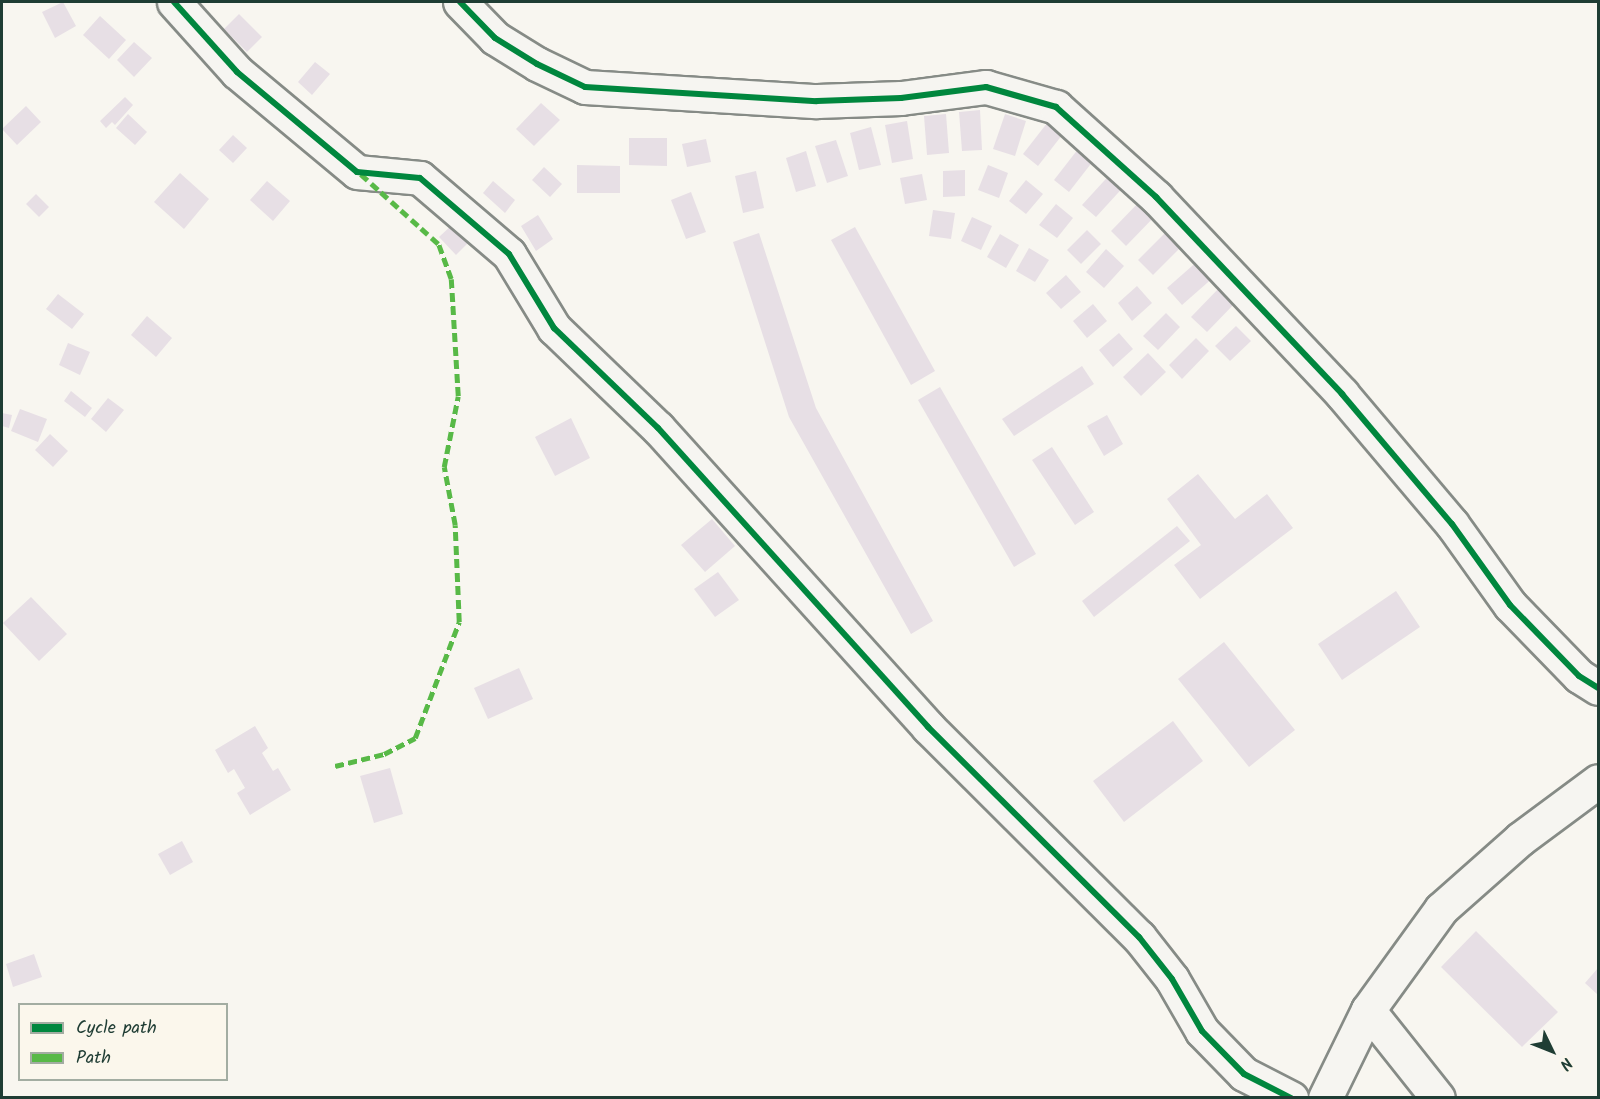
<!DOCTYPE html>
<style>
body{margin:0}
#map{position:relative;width:1600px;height:1099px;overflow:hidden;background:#f8f6f0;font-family:Kalam,sans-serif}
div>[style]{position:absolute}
.building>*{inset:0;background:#e7dfe5}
.roads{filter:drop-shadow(2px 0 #868b86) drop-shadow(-2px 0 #868b86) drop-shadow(0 2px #868b86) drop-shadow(0 -2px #868b86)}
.minor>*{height:33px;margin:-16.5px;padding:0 16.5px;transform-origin:16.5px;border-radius:16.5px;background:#f6f5f1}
.quiet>*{height:4.5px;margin-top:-2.25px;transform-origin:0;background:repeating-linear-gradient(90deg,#58b947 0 9px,transparent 0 13.5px)}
.cycleway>*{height:6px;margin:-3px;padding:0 3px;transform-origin:3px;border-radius:3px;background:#00873e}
span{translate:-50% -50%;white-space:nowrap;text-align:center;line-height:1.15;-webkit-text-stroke:4.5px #fbf7ec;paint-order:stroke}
.frame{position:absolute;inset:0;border:3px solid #1f3d34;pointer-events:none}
.legend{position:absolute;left:18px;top:1003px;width:210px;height:78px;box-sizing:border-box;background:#fbf7ec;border:2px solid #a3ada2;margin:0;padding:8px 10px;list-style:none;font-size:18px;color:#1f3d34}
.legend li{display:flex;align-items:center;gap:12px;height:30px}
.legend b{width:30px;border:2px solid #a3ada2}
.north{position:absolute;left:1522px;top:1021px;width:60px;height:60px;-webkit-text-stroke:4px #fbf7ec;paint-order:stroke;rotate:133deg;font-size:16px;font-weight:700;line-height:24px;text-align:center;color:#1f3d34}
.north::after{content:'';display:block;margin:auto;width:21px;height:27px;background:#1f3d34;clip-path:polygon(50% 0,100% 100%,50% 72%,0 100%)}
</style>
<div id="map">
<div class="building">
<i style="clip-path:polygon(63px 2px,76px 26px,55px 38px,42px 12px)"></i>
<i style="clip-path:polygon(239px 14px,262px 37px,247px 52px,224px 29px)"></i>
<i style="clip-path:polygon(100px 16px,126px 40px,109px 59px,83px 35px)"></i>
<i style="clip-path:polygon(134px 42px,152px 58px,134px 77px,117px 60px)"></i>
<i style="clip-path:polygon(315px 62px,330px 74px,312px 95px,298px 82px)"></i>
<i style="clip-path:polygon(125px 97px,133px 105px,115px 125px,112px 122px,106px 128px,100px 121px)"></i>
<i style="clip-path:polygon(541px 103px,560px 120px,534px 146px,516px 129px)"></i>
<i style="clip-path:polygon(26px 106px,41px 122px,17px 145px,2px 129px)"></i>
<i style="clip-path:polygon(980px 110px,982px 150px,962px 151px,959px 112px)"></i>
<i style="clip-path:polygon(128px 114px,147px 132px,135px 145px,116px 128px)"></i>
<i style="clip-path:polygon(946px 114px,949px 153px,927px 155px,924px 116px)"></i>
<i style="clip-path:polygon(1005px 114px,1026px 121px,1015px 156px,993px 149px)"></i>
<i style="clip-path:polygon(1051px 118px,1066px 130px,1038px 166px,1023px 154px)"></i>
<i style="clip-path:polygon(907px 121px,913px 159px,892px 163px,885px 125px)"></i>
<i style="clip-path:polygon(871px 127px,881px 165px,859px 170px,850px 133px)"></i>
<i style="clip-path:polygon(233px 135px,247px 148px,233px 163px,219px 150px)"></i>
<i style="clip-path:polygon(629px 138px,667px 138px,667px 166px,629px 165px)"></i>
<i style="clip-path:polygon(706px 139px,711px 162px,687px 167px,682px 144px)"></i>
<i style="clip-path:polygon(836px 140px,848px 176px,827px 183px,815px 146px)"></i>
<i style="clip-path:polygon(1082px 144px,1097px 156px,1069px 192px,1054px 180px)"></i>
<i style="clip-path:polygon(806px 151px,816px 186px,796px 192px,786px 158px)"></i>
<i style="clip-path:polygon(577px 165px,620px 166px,620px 193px,577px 193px)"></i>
<i style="clip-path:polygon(988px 165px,1008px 173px,999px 198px,978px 190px)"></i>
<i style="clip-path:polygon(544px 167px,562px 184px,550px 197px,532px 180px)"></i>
<i style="clip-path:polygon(965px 170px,965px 196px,943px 197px,943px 171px)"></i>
<i style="clip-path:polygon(1114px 170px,1128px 182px,1096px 217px,1082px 205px)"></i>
<i style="clip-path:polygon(756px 171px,764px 208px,743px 213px,735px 176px)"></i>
<i style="clip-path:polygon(180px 173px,209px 199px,184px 229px,154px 202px)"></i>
<i style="clip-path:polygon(922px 174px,927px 200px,905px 204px,900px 178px)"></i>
<i style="clip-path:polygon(1026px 180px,1043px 194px,1026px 214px,1009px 201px)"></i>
<i style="clip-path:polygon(267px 181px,290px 201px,273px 221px,250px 200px)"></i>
<i style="clip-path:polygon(493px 181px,515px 200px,505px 213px,483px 193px)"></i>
<i style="clip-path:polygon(691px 192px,706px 232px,686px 239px,671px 200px)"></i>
<i style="clip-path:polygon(36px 194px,49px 207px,39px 217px,26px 204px)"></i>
<i style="clip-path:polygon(1143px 198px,1158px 213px,1126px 246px,1111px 231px)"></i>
<i style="clip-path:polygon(1056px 204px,1073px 218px,1057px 238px,1039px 225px)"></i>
<i style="clip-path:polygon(933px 210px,955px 213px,951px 239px,929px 236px)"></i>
<i style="clip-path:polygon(538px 215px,553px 239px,536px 251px,521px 226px)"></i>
<i style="clip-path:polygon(972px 217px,992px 226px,981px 250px,961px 241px)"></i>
<i style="clip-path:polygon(453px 224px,470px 241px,456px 255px,439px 237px)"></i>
<i style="clip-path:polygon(855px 227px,935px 371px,911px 385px,831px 240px)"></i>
<i style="clip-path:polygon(1169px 229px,1184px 244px,1153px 275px,1138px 260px)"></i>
<i style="clip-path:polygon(1087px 230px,1101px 244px,1081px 264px,1067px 250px)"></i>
<i style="clip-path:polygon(759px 233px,816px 408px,933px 621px,911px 634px,789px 417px,733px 242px)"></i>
<i style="clip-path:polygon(1000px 234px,1019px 245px,1006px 268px,987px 257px)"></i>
<i style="clip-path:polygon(1029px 248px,1049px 260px,1035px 282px,1016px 271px)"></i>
<i style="clip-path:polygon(1106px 249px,1124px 266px,1104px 288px,1086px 272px)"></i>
<i style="clip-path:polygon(1200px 259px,1215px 276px,1182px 305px,1167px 288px)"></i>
<i style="clip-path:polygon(1066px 275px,1081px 292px,1061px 309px,1046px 293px)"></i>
<i style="clip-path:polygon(1137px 286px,1152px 303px,1132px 321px,1118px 303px)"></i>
<i style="clip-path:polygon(1221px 286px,1237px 301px,1207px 332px,1191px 317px)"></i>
<i style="clip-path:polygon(58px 294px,84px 314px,72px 329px,46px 309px)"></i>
<i style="clip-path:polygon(1093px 304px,1107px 321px,1087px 338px,1073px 321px)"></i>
<i style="clip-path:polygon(1166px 313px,1180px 327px,1158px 350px,1143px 336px)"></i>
<i style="clip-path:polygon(147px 316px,172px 338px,156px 357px,131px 335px)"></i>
<i style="clip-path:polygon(1236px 326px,1251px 341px,1230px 361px,1215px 346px)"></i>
<i style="clip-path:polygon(1119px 333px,1133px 349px,1113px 367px,1099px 350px)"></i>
<i style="clip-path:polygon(1196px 338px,1209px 351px,1182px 379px,1169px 365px)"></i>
<i style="clip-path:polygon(68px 343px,90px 352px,80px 375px,59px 365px)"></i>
<i style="clip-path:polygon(1148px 353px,1166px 372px,1141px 396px,1123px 377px)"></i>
<i style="clip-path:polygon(1082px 366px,1094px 384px,1014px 436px,1002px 419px)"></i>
<i style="clip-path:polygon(940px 387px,1036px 554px,1014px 567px,918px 400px)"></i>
<i style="clip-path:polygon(71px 391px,92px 408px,85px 417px,64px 401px)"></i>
<i style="clip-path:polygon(108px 398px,124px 410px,106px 432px,91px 419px)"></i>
<i style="clip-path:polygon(20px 409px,47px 419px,38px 442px,11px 431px)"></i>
<i style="clip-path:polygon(2px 413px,12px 415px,9px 428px,2px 426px)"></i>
<i style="clip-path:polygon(1107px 415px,1123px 444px,1104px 456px,1087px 426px)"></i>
<i style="clip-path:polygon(571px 418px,590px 458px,555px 476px,535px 437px)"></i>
<i style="clip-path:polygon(50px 434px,68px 451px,53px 467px,35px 450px)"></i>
<i style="clip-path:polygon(1052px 447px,1094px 512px,1075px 525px,1032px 460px)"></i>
<i style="clip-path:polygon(1198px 474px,1235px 519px,1267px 494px,1293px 528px,1200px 599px,1174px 565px,1201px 545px,1167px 499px)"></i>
<i style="clip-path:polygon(712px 519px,735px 546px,705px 572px,681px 545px)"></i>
<i style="clip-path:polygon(1177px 526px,1190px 541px,1094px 617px,1082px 601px)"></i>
<i style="clip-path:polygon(718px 572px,739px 600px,715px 617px,694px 589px)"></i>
<i style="clip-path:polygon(1396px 591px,1420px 627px,1342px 680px,1318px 644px)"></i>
<i style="clip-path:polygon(31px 597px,67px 634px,39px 661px,3px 623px)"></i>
<i style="clip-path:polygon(1224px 642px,1295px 730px,1249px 767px,1178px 679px)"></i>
<i style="clip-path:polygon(519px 668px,533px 699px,488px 719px,474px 688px)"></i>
<i style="clip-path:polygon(1173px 721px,1203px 761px,1124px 822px,1093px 781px)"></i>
<i style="clip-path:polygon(255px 726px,268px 748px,262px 753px,273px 771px,278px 768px,291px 790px,250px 815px,237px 793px,245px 788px,234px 769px,228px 773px,215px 750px)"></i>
<i style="clip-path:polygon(390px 768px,403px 814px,374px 823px,360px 776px)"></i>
<i style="clip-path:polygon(182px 841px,193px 862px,170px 875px,158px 854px)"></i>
<i style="clip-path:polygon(1476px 931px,1558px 1012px,1522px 1047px,1441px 967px)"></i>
<i style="clip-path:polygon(34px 954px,42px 977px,13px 987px,6px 964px)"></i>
<i style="clip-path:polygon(1598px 968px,1598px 995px,1585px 983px)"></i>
</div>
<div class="roads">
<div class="minor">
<i style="left:174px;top:2px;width:94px;rotate:48deg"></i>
<i style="left:237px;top:72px;width:156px;rotate:39.8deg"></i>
<i style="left:357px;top:172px;width:63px;rotate:5.4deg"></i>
<i style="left:420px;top:178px;width:117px;rotate:40.5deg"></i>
<i style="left:509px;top:254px;width:87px;rotate:58.7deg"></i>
<i style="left:554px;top:328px;width:144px;rotate:43.9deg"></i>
<i style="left:658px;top:428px;width:403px;rotate:47.9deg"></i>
<i style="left:928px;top:727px;width:298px;rotate:44.9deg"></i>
<i style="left:1139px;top:937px;width:53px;rotate:51.8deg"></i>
<i style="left:1172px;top:979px;width:60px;rotate:60deg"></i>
<i style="left:1202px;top:1031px;width:60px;rotate:45.7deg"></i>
<i style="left:1244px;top:1074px;width:53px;rotate:27.1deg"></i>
<i style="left:460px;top:2px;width:50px;rotate:45.8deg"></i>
<i style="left:495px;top:38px;width:49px;rotate:31.8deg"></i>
<i style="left:537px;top:64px;width:53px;rotate:25.6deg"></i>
<i style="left:585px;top:87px;width:232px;rotate:3.5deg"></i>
<i style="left:817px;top:101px;width:84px;rotate:-2deg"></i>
<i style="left:901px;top:98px;width:86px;rotate:-7.4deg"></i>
<i style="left:986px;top:87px;width:73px;rotate:15.9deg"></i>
<i style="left:1056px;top:107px;width:135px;rotate:42deg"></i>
<i style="left:1156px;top:197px;width:271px;rotate:46.6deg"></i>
<i style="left:1342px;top:394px;width:170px;rotate:49.8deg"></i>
<i style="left:1452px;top:524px;width:100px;rotate:54.4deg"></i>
<i style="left:1510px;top:605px;width:99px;rotate:45.8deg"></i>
<i style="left:1579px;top:676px;width:22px;rotate:32deg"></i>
<i style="left:1368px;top:1010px;width:112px;rotate:51.5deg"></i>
<i style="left:1325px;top:1098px;width:98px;rotate:-64deg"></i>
<i style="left:1368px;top:1010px;width:125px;rotate:-54.1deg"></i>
<i style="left:1441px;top:909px;width:106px;rotate:-41.5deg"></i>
<i style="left:1520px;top:839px;width:97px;rotate:-36.6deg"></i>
</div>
</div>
<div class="quiet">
<i style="left:335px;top:766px;width:50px;rotate:-13.8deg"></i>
<i style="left:384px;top:754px;width:35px;rotate:-27deg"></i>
<i style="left:415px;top:738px;width:124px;rotate:-69.2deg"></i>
<i style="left:459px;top:622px;width:97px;rotate:-92.4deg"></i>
<i style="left:455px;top:525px;width:59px;rotate:-100.7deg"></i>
<i style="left:444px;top:467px;width:72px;rotate:-78.8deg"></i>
<i style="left:458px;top:396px;width:117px;rotate:-93.4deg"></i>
<i style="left:451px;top:279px;width:37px;rotate:-110deg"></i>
<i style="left:438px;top:244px;width:105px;rotate:-138.1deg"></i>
</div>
<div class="cycleway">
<i style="left:174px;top:2px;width:94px;rotate:48deg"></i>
<i style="left:237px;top:72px;width:156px;rotate:39.8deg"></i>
<i style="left:357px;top:172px;width:63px;rotate:5.4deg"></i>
<i style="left:420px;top:178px;width:117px;rotate:40.5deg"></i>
<i style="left:509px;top:254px;width:87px;rotate:58.7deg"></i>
<i style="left:554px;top:328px;width:144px;rotate:43.9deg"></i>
<i style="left:658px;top:428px;width:403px;rotate:47.9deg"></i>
<i style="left:928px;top:727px;width:298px;rotate:44.9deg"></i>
<i style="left:1139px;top:937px;width:53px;rotate:51.8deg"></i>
<i style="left:1172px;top:979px;width:60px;rotate:60deg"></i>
<i style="left:1202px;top:1031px;width:60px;rotate:45.7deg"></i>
<i style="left:1244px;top:1074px;width:53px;rotate:27.1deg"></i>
<i style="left:460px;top:2px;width:50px;rotate:45.8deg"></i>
<i style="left:495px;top:38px;width:49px;rotate:31.8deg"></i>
<i style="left:537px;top:64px;width:53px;rotate:25.6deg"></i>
<i style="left:585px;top:87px;width:232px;rotate:3.5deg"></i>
<i style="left:817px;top:101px;width:84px;rotate:-2deg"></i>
<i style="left:901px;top:98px;width:86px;rotate:-7.4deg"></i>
<i style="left:986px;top:87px;width:73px;rotate:15.9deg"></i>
<i style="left:1056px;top:107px;width:135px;rotate:42deg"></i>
<i style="left:1156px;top:197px;width:271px;rotate:46.6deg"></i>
<i style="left:1342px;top:394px;width:170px;rotate:49.8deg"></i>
<i style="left:1452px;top:524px;width:100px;rotate:54.4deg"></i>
<i style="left:1510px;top:605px;width:99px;rotate:45.8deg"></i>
<i style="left:1579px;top:676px;width:22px;rotate:32deg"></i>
</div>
<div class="frame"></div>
<ul class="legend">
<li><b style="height:8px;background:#00873e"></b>Cycle path</li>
<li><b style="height:8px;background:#58b947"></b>Path</li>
</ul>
<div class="north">N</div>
</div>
